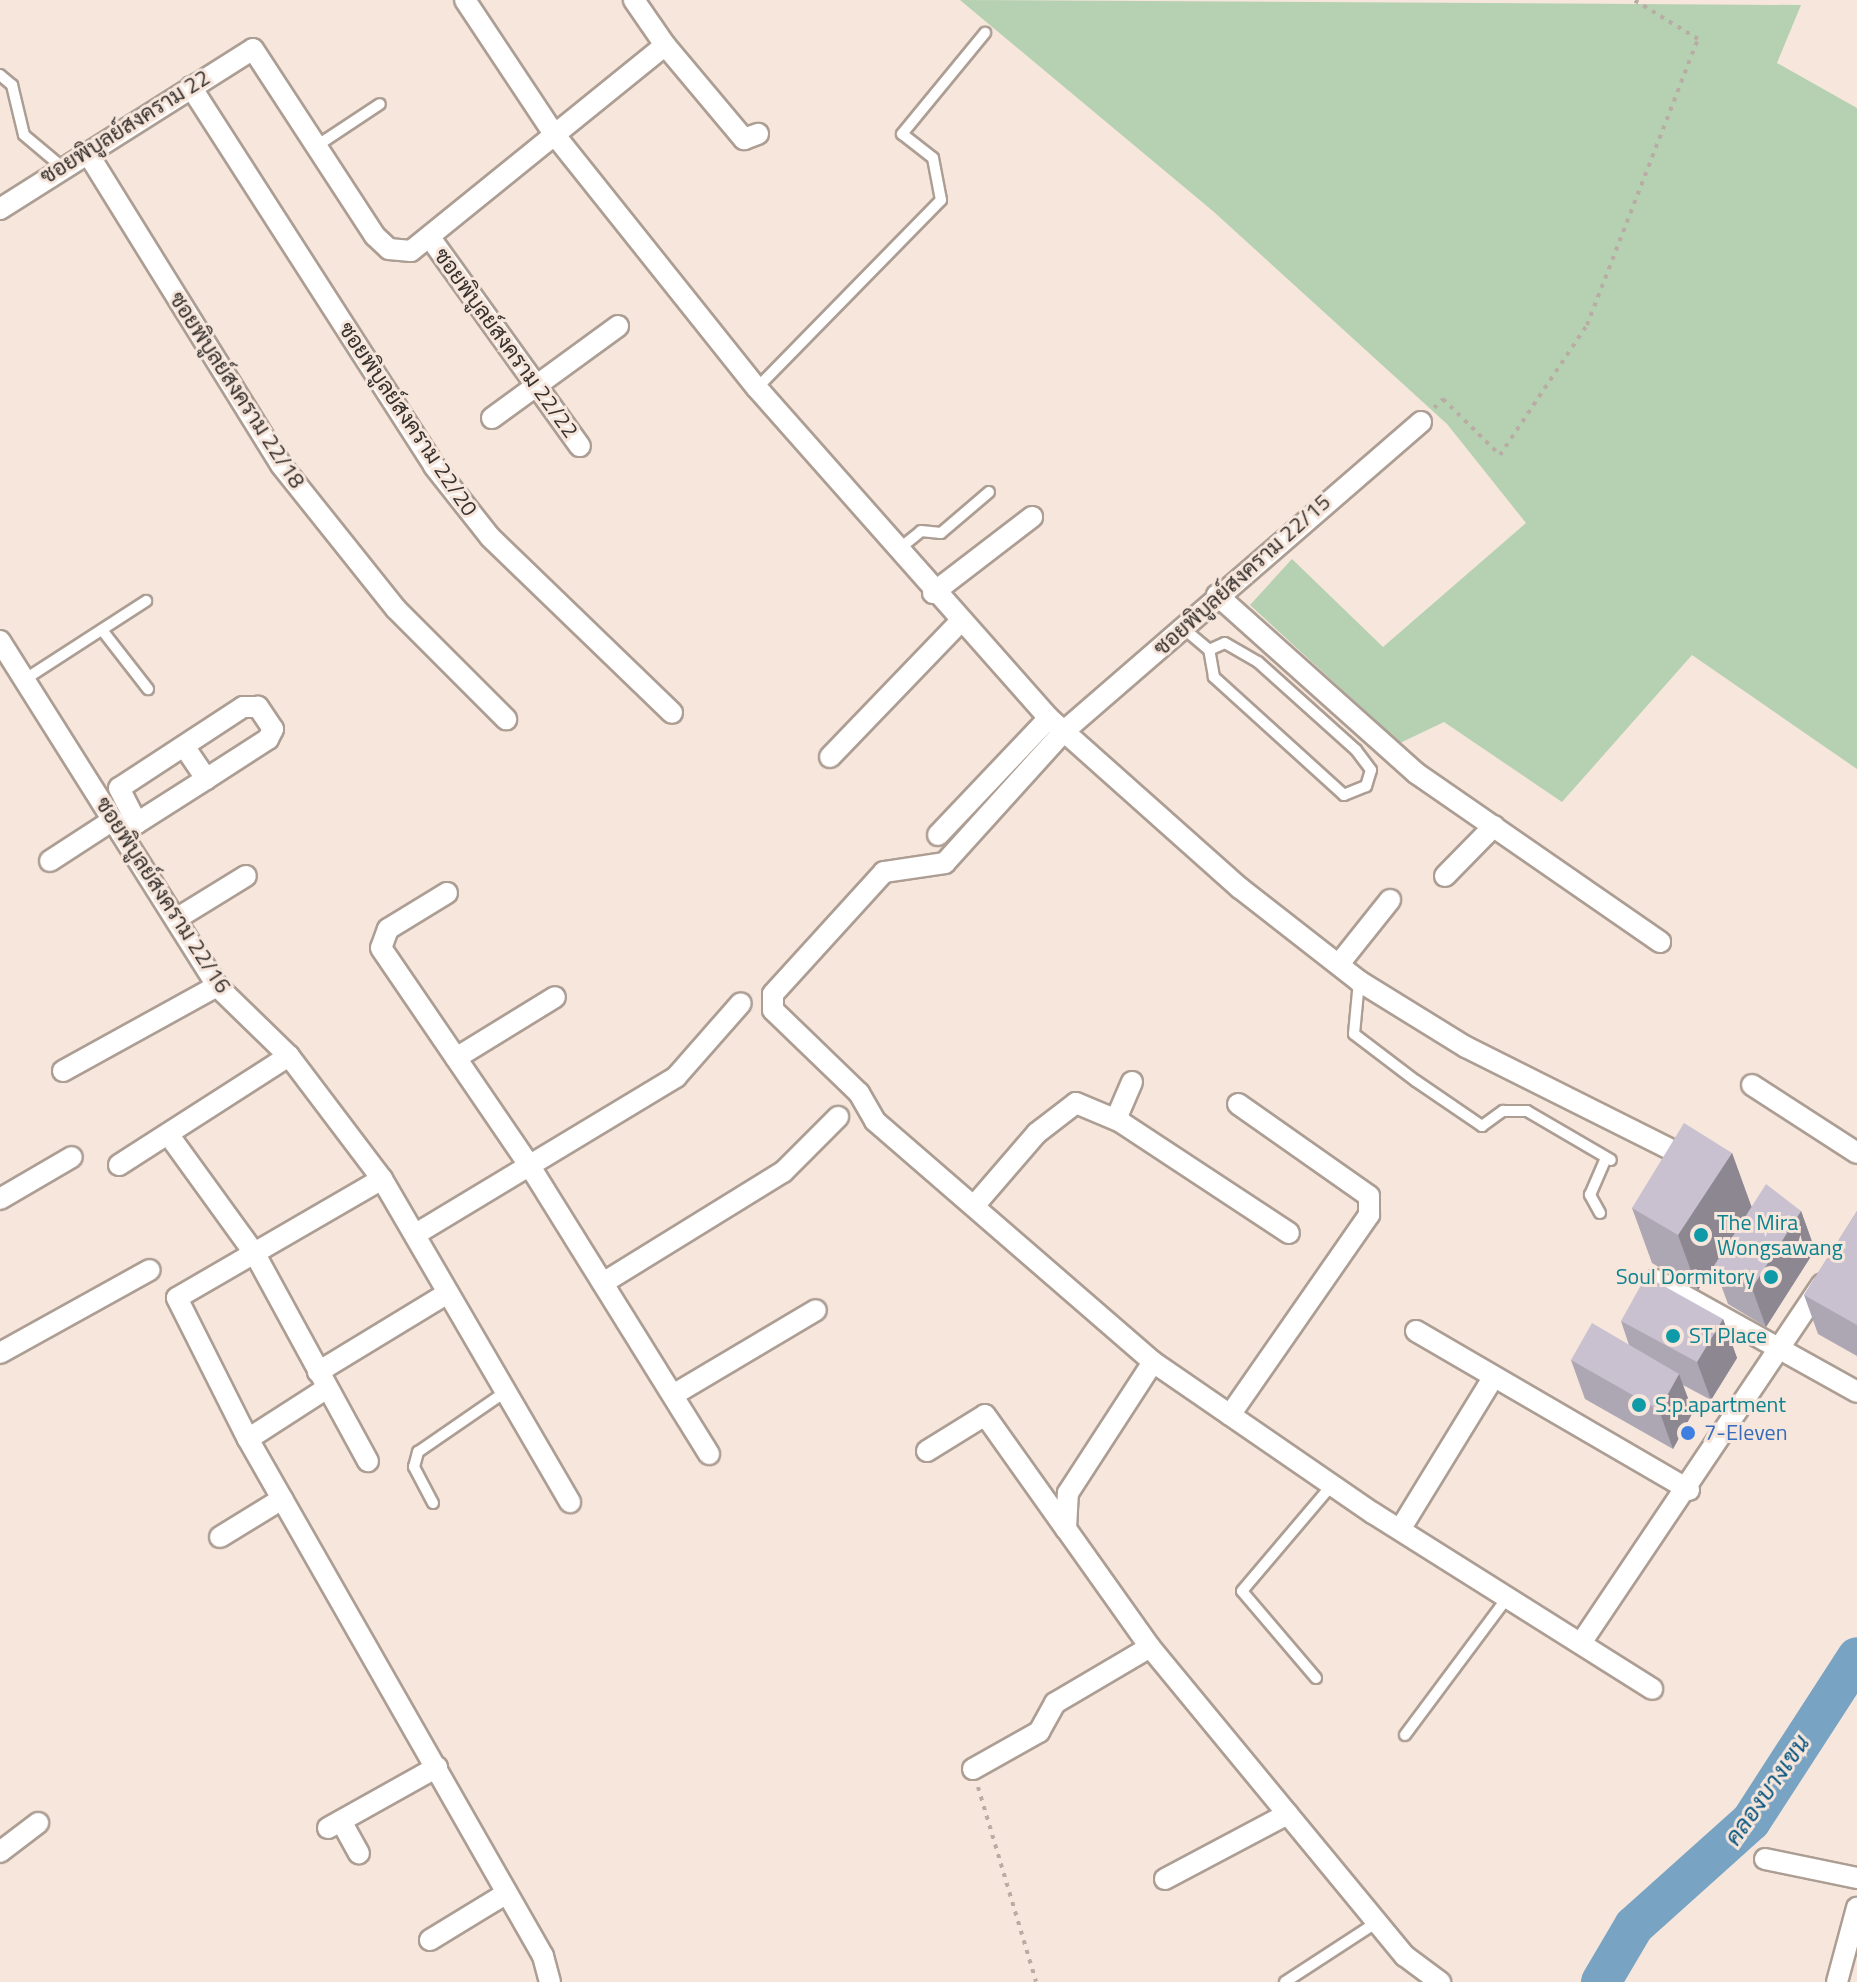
<!DOCTYPE html>
<meta charset="utf-8">
<style>
body{margin:0}
#map{position:relative;width:1857px;height:1982px;overflow:hidden;background:#f6e6dc;font-family:"Titillium Web",Sarabun,sans-serif}
div>[style]{position:absolute}
.green>*{inset:0;background:#b5d1b2}
.river>*{height:40px;margin:-20px;padding:0 20px;transform-origin:20px;border-radius:20px;background:#78a3c3}
.path>*{height:4px;margin-top:-2px;transform-origin:0;background:repeating-linear-gradient(90deg,#b9aca4 0 4px,transparent 0 10px)}
.roads{filter:drop-shadow(2px 0 #ad9e94) drop-shadow(-2px 0 #ad9e94) drop-shadow(0 2px #ad9e94) drop-shadow(0 -2px #ad9e94)}
.lane>*{height:10px;margin:-5px;padding:0 5px;transform-origin:5px;border-radius:5px;background:#fff}
.street>*{height:20px;margin:-10px;padding:0 10px;transform-origin:10px;border-radius:10px;background:#fff}
.wall>*{inset:0;background:#ada6b3}
.shaded-wall>*{inset:0;background:#8d8792}
.building>*{inset:0;background:#c9c1d0}
.dots>*{width:22px;height:22px;translate:-50% -50%;box-sizing:border-box;border:4px solid #f6e6dc;border-radius:50%}
span{translate:-50% -50%;white-space:nowrap;text-align:center;line-height:1.15;-webkit-text-stroke:6px #f6e6dc;paint-order:stroke}
.street-label{font-size:22px;color:#37312d}
.culture-label{font-size:22px;color:#0d838f}
.left{translate:0 -50%;text-align:left}
.right{translate:-100% -50%;text-align:right}
.shop-label{font-size:22px;color:#366cbe}
.water-label{font-size:24px;color:#095680;font-style:italic}
</style>
<div id="map">
<div class="green">
<i style="clip-path:polygon(960px 0,1801px 5px,1777px 63px,1857px 108px,1857px 769px,1692px 655px,1562px 802px,1444px 722px,1400px 743px,1250px 605px,1292px 559px,1383px 647px,1526px 523px,1447px 424px,1214px 212px)"></i>
</div>
<div class="river">
<i style="left:1601px;top:1982px;width:65px;rotate:-59.5deg"></i>
<i style="left:1634px;top:1926px;width:157px;rotate:-41.9deg"></i>
<i style="left:1751px;top:1821px;width:195px;rotate:-57.1deg"></i>
</div>
<div class="path">
<i style="left:1434px;top:408px;width:13px;rotate:-45deg"></i>
<i style="left:1443px;top:399px;width:80px;rotate:44.5deg"></i>
<i style="left:1500px;top:455px;width:156px;rotate:-56.2deg"></i>
<i style="left:1587px;top:325px;width:307px;rotate:-68.8deg"></i>
<i style="left:1698px;top:39px;width:75px;rotate:-148.6deg"></i>
<i style="left:978px;top:1787px;width:203px;rotate:73.4deg"></i>
</div>
<div class="roads">
<div class="lane">
<i style="left:0;top:75px;width:16px;rotate:40deg"></i>
<i style="left:12px;top:85px;width:51px;rotate:76.5deg"></i>
<i style="left:24px;top:135px;width:48px;rotate:40deg"></i>
<i style="left:318px;top:145px;width:74px;rotate:-33.5deg"></i>
<i style="left:757px;top:388px;width:263px;rotate:-45.6deg"></i>
<i style="left:941px;top:200px;width:43px;rotate:-100.8deg"></i>
<i style="left:933px;top:158px;width:39px;rotate:-142deg"></i>
<i style="left:902px;top:134px;width:131px;rotate:-50.6deg"></i>
<i style="left:899px;top:549px;width:28px;rotate:-39deg"></i>
<i style="left:921px;top:531px;width:20px;rotate:6deg"></i>
<i style="left:941px;top:533px;width:63px;rotate:-40.5deg"></i>
<i style="left:1183px;top:628px;width:34px;rotate:40deg"></i>
<i style="left:102px;top:630px;width:75px;rotate:52.1deg"></i>
<i style="left:1225px;top:643px;width:38px;rotate:30deg"></i>
<i style="left:1258px;top:662px;width:132px;rotate:41.9deg"></i>
<i style="left:1356px;top:750px;width:25px;rotate:53deg"></i>
<i style="left:1371px;top:770px;width:17px;rotate:107deg"></i>
<i style="left:1366px;top:786px;width:24px;rotate:158deg"></i>
<i style="left:1344px;top:795px;width:176px;rotate:-137.8deg"></i>
<i style="left:1214px;top:677px;width:27px;rotate:-100deg"></i>
<i style="left:1209px;top:650px;width:17px;rotate:-24deg"></i>
<i style="left:27px;top:678px;width:142px;rotate:-32.9deg"></i>
<i style="left:1359px;top:981px;width:53px;rotate:95.4deg"></i>
<i style="left:1354px;top:1034px;width:78px;rotate:37.2deg"></i>
<i style="left:1416px;top:1081px;width:80px;rotate:34.3deg"></i>
<i style="left:1482px;top:1126px;width:26px;rotate:-36deg"></i>
<i style="left:1503px;top:1111px;width:24px"></i>
<i style="left:1527px;top:1111px;width:97px;rotate:30.3deg"></i>
<i style="left:1600px;top:1213px;width:21px;rotate:-119deg"></i>
<i style="left:1590px;top:1195px;width:40px;rotate:-66.6deg"></i>
<i style="left:433px;top:1503px;width:41px;rotate:-117.8deg"></i>
<i style="left:414px;top:1467px;width:16px;rotate:-75deg"></i>
<i style="left:418px;top:1452px;width:106px;rotate:-34.6deg"></i>
<i style="left:1316px;top:1678px;width:114px;rotate:-130.4deg"></i>
<i style="left:1242px;top:1591px;width:139px;rotate:-49.7deg"></i>
<i style="left:1405px;top:1735px;width:172px;rotate:-53.3deg"></i>
<i style="left:1285px;top:1982px;width:110px;rotate:-33.1deg"></i>
</div>
<div class="street">
<i style="left:465px;top:0;width:161px;rotate:56.4deg"></i>
<i style="left:554px;top:134px;width:325px;rotate:51.4deg"></i>
<i style="left:757px;top:388px;width:441px;rotate:48.5deg"></i>
<i style="left:1049px;top:718px;width:256px;rotate:41.7deg"></i>
<i style="left:1240px;top:888px;width:151px;rotate:38deg"></i>
<i style="left:1359px;top:981px;width:126px;rotate:31.7deg"></i>
<i style="left:1466px;top:1047px;width:226px;rotate:26.6deg"></i>
<i style="left:665px;top:45px;width:123px;rotate:50deg"></i>
<i style="left:744px;top:139px;width:15px;rotate:-20deg"></i>
<i style="left:191px;top:87px;width:450px;rotate:57.3deg"></i>
<i style="left:434px;top:466px;width:90px;rotate:51.7deg"></i>
<i style="left:490px;top:537px;width:253px;rotate:44deg"></i>
<i style="left:87px;top:152px;width:368px;rotate:58.2deg"></i>
<i style="left:281px;top:465px;width:184px;rotate:51.4deg"></i>
<i style="left:396px;top:609px;width:156px;rotate:45deg"></i>
<i style="left:0;top:209px;width:299px;rotate:-32.3deg"></i>
<i style="left:253px;top:49px;width:223px;rotate:56.9deg"></i>
<i style="left:375px;top:236px;width:19px;rotate:43deg"></i>
<i style="left:389px;top:249px;width:22px;rotate:5deg"></i>
<i style="left:411px;top:251px;width:327px;rotate:-39deg"></i>
<i style="left:665px;top:45px;width:55px;rotate:-124.6deg"></i>
<i style="left:431px;top:239px;width:255px;rotate:54.3deg"></i>
<i style="left:492px;top:418px;width:156px;rotate:-36.1deg"></i>
<i style="left:1421px;top:422px;width:471px;rotate:139.1deg"></i>
<i style="left:1065px;top:730px;width:179px;rotate:132.1deg"></i>
<i style="left:945px;top:863px;width:62px;rotate:171.6deg"></i>
<i style="left:884px;top:872px;width:165px;rotate:132.3deg"></i>
<i style="left:773px;top:994px;width:16px;rotate:90deg"></i>
<i style="left:773px;top:1010px;width:120px;rotate:44deg"></i>
<i style="left:859px;top:1093px;width:32px;rotate:60deg"></i>
<i style="left:875px;top:1121px;width:368px;rotate:40.9deg"></i>
<i style="left:1153px;top:1362px;width:267px;rotate:34.5deg"></i>
<i style="left:1373px;top:1513px;width:330px;rotate:32.2deg"></i>
<i style="left:933px;top:593px;width:125px;rotate:-37.5deg"></i>
<i style="left:1217px;top:595px;width:267px;rotate:41.8deg"></i>
<i style="left:1416px;top:773px;width:297px;rotate:34.7deg"></i>
<i style="left:0;top:641px;width:408px;rotate:57.8deg"></i>
<i style="left:217px;top:986px;width:100px;rotate:44.2deg"></i>
<i style="left:289px;top:1056px;width:154px;rotate:52.9deg"></i>
<i style="left:382px;top:1179px;width:374px;rotate:59.8deg"></i>
<i style="left:184px;top:746px;width:40px;rotate:56deg"></i>
<i style="left:830px;top:757px;width:186px;rotate:-46.1deg"></i>
<i style="left:121px;top:833px;width:19px;rotate:-32deg"></i>
<i style="left:137px;top:823px;width:82px;rotate:-32.5deg"></i>
<i style="left:206px;top:779px;width:74px;rotate:-32.8deg"></i>
<i style="left:268px;top:739px;width:11px;rotate:-63deg"></i>
<i style="left:273px;top:729px;width:27px;rotate:-124deg"></i>
<i style="left:258px;top:707px;width:15px;rotate:180deg"></i>
<i style="left:243px;top:707px;width:148px;rotate:146.8deg"></i>
<i style="left:119px;top:788px;width:39px;rotate:63deg"></i>
<i style="left:938px;top:835px;width:161px;rotate:-46.5deg"></i>
<i style="left:50px;top:861px;width:75px;rotate:-33.1deg"></i>
<i style="left:1445px;top:876px;width:70px;rotate:-45.6deg"></i>
<i style="left:447px;top:893px;width:69px;rotate:148.6deg"></i>
<i style="left:388px;top:929px;width:20px;rotate:110deg"></i>
<i style="left:381px;top:948px;width:266px;rotate:55.7deg"></i>
<i style="left:531px;top:1168px;width:337px;rotate:58.1deg"></i>
<i style="left:176px;top:919px;width:82px;rotate:-31.6deg"></i>
<i style="left:1339px;top:964px;width:82px;rotate:-51.4deg"></i>
<i style="left:456px;top:1058px;width:116px;rotate:-31.6deg"></i>
<i style="left:63px;top:1071px;width:176px;rotate:-28.9deg"></i>
<i style="left:1132px;top:1082px;width:40px;rotate:113.4deg"></i>
<i style="left:1116px;top:1119px;width:207px;rotate:33.4deg"></i>
<i style="left:1752px;top:1085px;width:125px;rotate:32.9deg"></i>
<i style="left:168px;top:1134px;width:148px;rotate:54.1deg"></i>
<i style="left:255px;top:1254px;width:236px;rotate:61.4deg"></i>
<i style="left:119px;top:1165px;width:202px;rotate:-32.7deg"></i>
<i style="left:382px;top:1179px;width:237px;rotate:149.9deg"></i>
<i style="left:177px;top:1298px;width:158px;rotate:63.3deg"></i>
<i style="left:248px;top:1439px;width:595px;rotate:60.29deg"></i>
<i style="left:543px;top:1956px;width:27px;rotate:75deg"></i>
<i style="left:0;top:1199px;width:83px;rotate:-30.3deg"></i>
<i style="left:974px;top:1206px;width:96px;rotate:-49.2deg"></i>
<i style="left:1037px;top:1133px;width:49px;rotate:-37.6deg"></i>
<i style="left:1076px;top:1103px;width:49px;rotate:22.9deg"></i>
<i style="left:416px;top:1234px;width:304px;rotate:-31.1deg"></i>
<i style="left:676px;top:1077px;width:98px;rotate:-48.7deg"></i>
<i style="left:1656px;top:1280px;width:230px;rotate:29.1deg"></i>
<i style="left:603px;top:1283px;width:211px;rotate:-31.7deg"></i>
<i style="left:783px;top:1172px;width:78px;rotate:-45deg"></i>
<i style="left:1416px;top:1331px;width:316px;rotate:30.2deg"></i>
<i style="left:0;top:1353px;width:171px;rotate:-29deg"></i>
<i style="left:318px;top:1372px;width:152px;rotate:-31.3deg"></i>
<i style="left:673px;top:1395px;width:166px;rotate:-30.7deg"></i>
<i style="left:1230px;top:1415px;width:244px;rotate:-55.2deg"></i>
<i style="left:1369px;top:1215px;width:19px;rotate:-90deg"></i>
<i style="left:1369px;top:1196px;width:160px;rotate:-144.9deg"></i>
<i style="left:248px;top:1439px;width:94px;rotate:-32.8deg"></i>
<i style="left:927px;top:1451px;width:68px;rotate:-31.8deg"></i>
<i style="left:985px;top:1415px;width:140px;rotate:54.6deg"></i>
<i style="left:1401px;top:1528px;width:176px;rotate:-58.5deg"></i>
<i style="left:220px;top:1537px;width:73px;rotate:-31.5deg"></i>
<i style="left:1581px;top:1643px;width:432px;rotate:-56.1deg"></i>
<i style="left:1150px;top:1647px;width:145px;rotate:-125.4deg"></i>
<i style="left:1066px;top:1529px;width:36px;rotate:-87deg"></i>
<i style="left:1068px;top:1493px;width:156px;rotate:-57deg"></i>
<i style="left:973px;top:1769px;width:76px;rotate:-29.3deg"></i>
<i style="left:1039px;top:1732px;width:33px;rotate:-61deg"></i>
<i style="left:1055px;top:1703px;width:110px;rotate:-30.5deg"></i>
<i style="left:1150px;top:1647px;width:401px;rotate:50.5deg"></i>
<i style="left:1405px;top:1956px;width:44px;rotate:36.6deg"></i>
<i style="left:341px;top:1821px;width:37px;rotate:61deg"></i>
<i style="left:328px;top:1828px;width:125px;rotate:-29.2deg"></i>
<i style="left:0;top:1852px;width:48px;rotate:-37.3deg"></i>
<i style="left:1765px;top:1859px;width:94px;rotate:11.7deg"></i>
<i style="left:1165px;top:1879px;width:139px;rotate:-27.9deg"></i>
<i style="left:430px;top:1940px;width:90px;rotate:-31.4deg"></i>
<i style="left:1837px;top:1982px;width:77px;rotate:-74.9deg"></i>
</div>
</div>
<div class="wall">
<i style="clip-path:polygon(1732px 1153px,1751px 1206px,1801px 1211px,1815px 1250px,1766px 1327px,1728px 1304px,1714px 1266px,1724px 1251px,1698px 1290px,1652px 1263px,1632px 1208px)"></i>
<i style="clip-path:polygon(1857px 1211px,1857px 1356px,1818px 1334px,1804px 1295px)"></i>
<i style="clip-path:polygon(1723px 1319px,1737px 1358px,1711px 1400px,1683px 1385px,1693px 1412px,1673px 1449px,1585px 1399px,1571px 1360px,1629px 1345px,1621px 1321px)"></i>
</div>
<div class="shaded-wall">
<i style="clip-path:polygon(1732px 1153px,1752px 1208px,1698px 1290px,1678px 1235px)"></i>
<i style="clip-path:polygon(1801px 1211px,1815px 1250px,1766px 1327px,1752px 1288px)"></i>
<i style="clip-path:polygon(1723px 1319px,1737px 1358px,1711px 1400px,1697px 1362px)"></i>
<i style="clip-path:polygon(1679px 1374px,1693px 1412px,1673px 1449px,1659px 1410px)"></i>
</div>
<div class="building">
<i style="clip-path:polygon(1684px 1123px,1732px 1153px,1678px 1235px,1632px 1208px)"></i>
<i style="clip-path:polygon(1766px 1184px,1801px 1211px,1752px 1288px,1714px 1266px)"></i>
<i style="clip-path:polygon(1857px 1211px,1857px 1325px,1804px 1295px)"></i>
<i style="clip-path:polygon(1646px 1276px,1723px 1319px,1697px 1362px,1621px 1321px)"></i>
<i style="clip-path:polygon(1592px 1323px,1679px 1374px,1659px 1410px,1571px 1360px)"></i>
</div>
<div class="dots">
<i style="left:1701px;top:1235px;background:#0f9aa8"></i>
<i style="left:1771px;top:1277px;background:#0f9aa8"></i>
<i style="left:1673px;top:1336px;background:#0f9aa8"></i>
<i style="left:1639px;top:1405px;background:#0f9aa8"></i>
<i style="left:1688px;top:1433px;background:#3f7fe0"></i>
</div>
<div class="street-label">
<span style="left:125px;top:127px;rotate:-32deg">ซอยพิบูลย์สงคราม 22</span>
<span style="left:506px;top:343px;rotate:54deg">ซอยพิบูลย์สงคราม 22/22</span>
<span style="left:237px;top:390px;rotate:57deg">ซอยพิบูลย์สงคราม 22/18</span>
<span style="left:408px;top:419px;rotate:56deg">ซอยพิบูลย์สงคราม 22/20</span>
<span style="left:1242px;top:575px;rotate:-42deg">ซอยพิบูลย์สงคราม 22/15</span>
<span style="left:163px;top:895px;rotate:57deg">ซอยพิบูลย์สงคราม 22/16</span>
</div>
<div class="culture-label">
<span class="left" style="left:1717px;top:1235px">The Mira<br>Wongsawang</span>
<span class="right" style="left:1755px;top:1277px">Soul Dormitory</span>
<span class="left" style="left:1689px;top:1336px">ST Place</span>
<span class="left" style="left:1655px;top:1405px">S.p.apartment</span>
</div>
<div class="shop-label">
<span class="left" style="left:1704px;top:1433px">7-Eleven</span>
</div>
<div class="water-label">
<span style="left:1767px;top:1790px;rotate:-55deg">คลองบางเขน</span>
</div>
</div>
